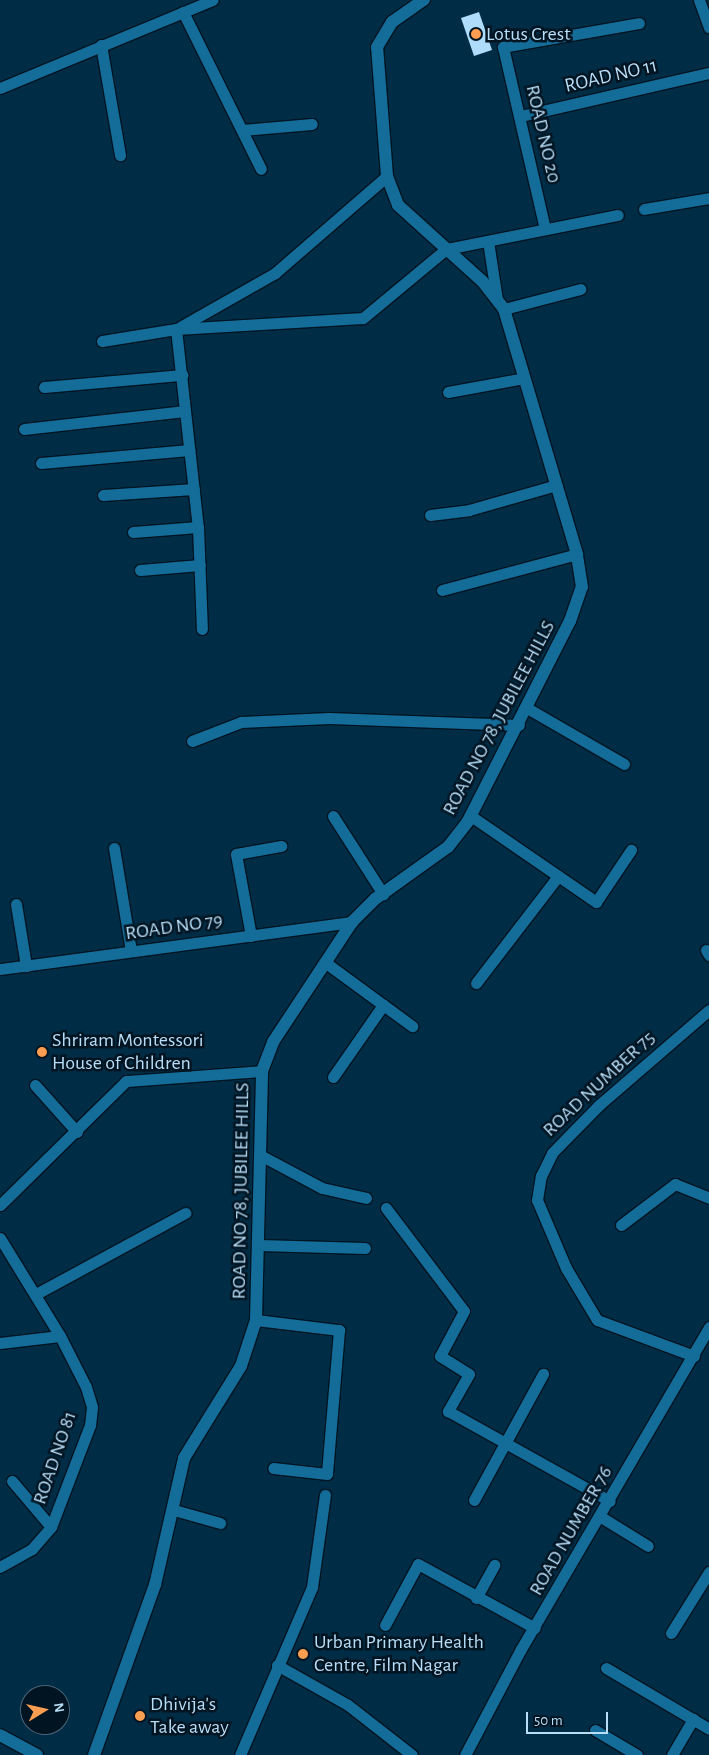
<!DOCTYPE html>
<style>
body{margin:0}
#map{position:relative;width:709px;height:1755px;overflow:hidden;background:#002d45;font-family:"Alegreya Sans",sans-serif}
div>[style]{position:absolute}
.building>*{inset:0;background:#afdcfb}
.roads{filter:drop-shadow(1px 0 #001422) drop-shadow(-1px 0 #001422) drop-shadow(0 1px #001422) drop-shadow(0 -1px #001422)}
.street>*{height:11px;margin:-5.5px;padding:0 5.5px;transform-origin:5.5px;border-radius:5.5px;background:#146c99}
.secondary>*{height:12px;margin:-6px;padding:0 6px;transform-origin:6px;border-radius:6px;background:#146c99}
.dots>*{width:14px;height:14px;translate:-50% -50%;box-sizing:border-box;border:2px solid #001422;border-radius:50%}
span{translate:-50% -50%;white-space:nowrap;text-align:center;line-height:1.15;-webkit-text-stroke:5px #001422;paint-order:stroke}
.poi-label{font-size:20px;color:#b8ddf6}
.left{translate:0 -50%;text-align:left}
.street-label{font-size:20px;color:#b8ddf6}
.north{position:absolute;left:20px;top:1685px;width:50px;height:50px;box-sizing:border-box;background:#001422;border:1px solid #4a6477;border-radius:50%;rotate:81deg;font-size:14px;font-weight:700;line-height:20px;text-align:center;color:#b8ddf6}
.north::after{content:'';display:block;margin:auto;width:18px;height:22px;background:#fb9e51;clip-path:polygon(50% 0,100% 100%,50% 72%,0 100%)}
.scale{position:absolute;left:526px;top:1712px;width:82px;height:22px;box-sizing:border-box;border:2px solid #b8ddf6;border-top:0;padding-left:6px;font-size:15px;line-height:18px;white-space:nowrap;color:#b8ddf6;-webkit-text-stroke:4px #001422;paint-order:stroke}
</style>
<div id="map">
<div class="building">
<i style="clip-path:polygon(479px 12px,492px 50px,474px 56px,461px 18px)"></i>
</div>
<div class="roads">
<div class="street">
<i style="left:699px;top:0;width:29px;rotate:70deg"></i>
<i style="left:183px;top:12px;width:175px;rotate:63.6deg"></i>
<i style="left:101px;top:45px;width:112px;rotate:80.2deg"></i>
<i style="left:0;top:88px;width:230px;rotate:-22.5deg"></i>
<i style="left:521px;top:116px;width:193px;rotate:-12.9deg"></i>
<i style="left:242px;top:130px;width:70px;rotate:-4.9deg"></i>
<i style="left:644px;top:209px;width:66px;rotate:-9.6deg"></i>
<i style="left:545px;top:229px;width:187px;rotate:-103deg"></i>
<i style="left:503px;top:47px;width:138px;rotate:-10deg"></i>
<i style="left:488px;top:241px;width:60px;rotate:81.3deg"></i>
<i style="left:504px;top:309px;width:79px;rotate:-14.7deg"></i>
<i style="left:180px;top:327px;width:109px;rotate:-29.6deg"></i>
<i style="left:275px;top:273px;width:148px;rotate:-40.9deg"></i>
<i style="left:176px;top:329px;width:199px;rotate:83.7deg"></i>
<i style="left:198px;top:527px;width:102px;rotate:87.8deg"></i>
<i style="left:102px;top:341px;width:75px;rotate:-9.2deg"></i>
<i style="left:176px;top:329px;width:187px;rotate:-3.4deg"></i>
<i style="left:363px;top:318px;width:108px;rotate:-39.7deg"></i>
<i style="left:446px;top:249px;width:175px;rotate:-11.2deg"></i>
<i style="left:44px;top:387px;width:139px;rotate:-5deg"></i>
<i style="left:448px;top:392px;width:77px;rotate:-10.4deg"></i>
<i style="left:24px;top:429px;width:162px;rotate:-6.4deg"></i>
<i style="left:41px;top:463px;width:149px;rotate:-5deg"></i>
<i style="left:103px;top:495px;width:91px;rotate:-3.8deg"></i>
<i style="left:430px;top:515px;width:39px;rotate:-7deg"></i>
<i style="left:469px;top:510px;width:91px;rotate:-16deg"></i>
<i style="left:133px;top:532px;width:65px;rotate:-4.4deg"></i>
<i style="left:140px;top:570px;width:60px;rotate:-4.8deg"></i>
<i style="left:442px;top:590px;width:140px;rotate:-14.9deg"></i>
<i style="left:527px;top:708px;width:112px;rotate:30deg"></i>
<i style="left:192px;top:741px;width:53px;rotate:-21.2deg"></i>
<i style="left:241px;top:722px;width:88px;rotate:-2.6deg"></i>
<i style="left:329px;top:718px;width:190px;rotate:2.1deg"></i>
<i style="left:333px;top:816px;width:93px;rotate:57.3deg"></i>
<i style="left:471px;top:816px;width:152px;rotate:34.5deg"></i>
<i style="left:596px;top:902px;width:63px;rotate:-56.1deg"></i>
<i style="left:114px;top:848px;width:104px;rotate:80.6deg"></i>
<i style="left:16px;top:904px;width:63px;rotate:80.8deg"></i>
<i style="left:251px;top:936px;width:83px;rotate:-100.4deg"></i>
<i style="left:236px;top:854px;width:46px;rotate:-10.1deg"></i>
<i style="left:706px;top:950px;width:6px;rotate:59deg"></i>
<i style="left:326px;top:963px;width:107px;rotate:36.2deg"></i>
<i style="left:0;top:969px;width:355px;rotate:-7.6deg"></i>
<i style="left:476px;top:983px;width:135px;rotate:-52.5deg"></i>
<i style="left:333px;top:1077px;width:88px;rotate:-55.2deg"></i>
<i style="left:35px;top:1085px;width:63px;rotate:48.2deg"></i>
<i style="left:260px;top:1155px;width:70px;rotate:28deg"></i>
<i style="left:322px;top:1188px;width:45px;rotate:12.8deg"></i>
<i style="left:0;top:1205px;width:177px;rotate:-44.5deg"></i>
<i style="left:126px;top:1081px;width:136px;rotate:-4.2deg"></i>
<i style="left:386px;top:1208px;width:129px;rotate:52.9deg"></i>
<i style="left:464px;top:1311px;width:51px;rotate:118.1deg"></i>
<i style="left:440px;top:1356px;width:34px;rotate:32deg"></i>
<i style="left:469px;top:1374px;width:43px;rotate:119.6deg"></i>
<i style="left:448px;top:1411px;width:185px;rotate:29.1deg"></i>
<i style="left:621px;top:1225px;width:68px;rotate:-37.2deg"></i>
<i style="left:675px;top:1184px;width:37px;rotate:22deg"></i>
<i style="left:0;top:1238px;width:115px;rotate:58.5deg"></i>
<i style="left:60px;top:1336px;width:57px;rotate:63deg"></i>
<i style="left:86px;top:1387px;width:21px;rotate:73deg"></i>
<i style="left:92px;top:1407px;width:18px;rotate:96deg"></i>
<i style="left:90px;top:1425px;width:109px;rotate:110.9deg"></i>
<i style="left:51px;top:1527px;width:29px;rotate:131deg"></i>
<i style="left:32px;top:1549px;width:37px;rotate:151deg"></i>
<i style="left:259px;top:1245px;width:106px;rotate:1.6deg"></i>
<i style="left:36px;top:1294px;width:170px;rotate:-28.5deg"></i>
<i style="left:256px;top:1320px;width:84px;rotate:6.9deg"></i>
<i style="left:339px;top:1330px;width:144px;rotate:94.8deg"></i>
<i style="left:327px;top:1474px;width:54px;rotate:-173.7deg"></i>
<i style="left:0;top:1343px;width:60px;rotate:-6.7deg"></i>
<i style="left:694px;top:1356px;width:103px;rotate:-159.6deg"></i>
<i style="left:597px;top:1320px;width:61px;rotate:-120.8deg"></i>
<i style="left:566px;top:1268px;width:74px;rotate:-113.1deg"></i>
<i style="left:537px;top:1200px;width:24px;rotate:-81deg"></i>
<i style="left:541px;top:1176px;width:25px;rotate:-64deg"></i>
<i style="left:552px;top:1153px;width:67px;rotate:-45.6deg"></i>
<i style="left:599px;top:1105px;width:145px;rotate:-40.8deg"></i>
<i style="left:12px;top:1481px;width:60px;rotate:49.7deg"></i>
<i style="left:474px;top:1500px;width:144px;rotate:-61.3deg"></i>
<i style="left:174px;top:1510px;width:48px;rotate:15.8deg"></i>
<i style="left:601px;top:1517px;width:55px;rotate:31.7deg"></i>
<i style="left:476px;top:1598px;width:38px;rotate:-61deg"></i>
<i style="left:385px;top:1625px;width:69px;rotate:-61.6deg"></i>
<i style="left:418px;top:1564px;width:133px;rotate:28.7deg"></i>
<i style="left:671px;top:1633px;width:72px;rotate:-58.1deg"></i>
<i style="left:277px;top:1665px;width:81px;rotate:29.4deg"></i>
<i style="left:348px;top:1705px;width:81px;rotate:38deg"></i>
<i style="left:606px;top:1668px;width:120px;rotate:30.6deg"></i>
<i style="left:595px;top:1730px;width:49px;rotate:30.8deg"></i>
<i style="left:240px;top:1755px;width:183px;rotate:-66.8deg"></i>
<i style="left:312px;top:1587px;width:93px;rotate:-82deg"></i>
<i style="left:465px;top:1755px;width:120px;rotate:-62.2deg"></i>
<i style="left:521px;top:1649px;width:373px;rotate:-59.7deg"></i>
<i style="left:672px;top:1755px;width:42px;rotate:-59.7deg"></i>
</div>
<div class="secondary">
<i style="left:0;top:1735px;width:42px;rotate:28.4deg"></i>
<i style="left:94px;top:1755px;width:181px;rotate:-70.3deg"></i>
<i style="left:155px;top:1585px;width:130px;rotate:-77.1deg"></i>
<i style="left:184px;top:1458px;width:108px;rotate:-58.2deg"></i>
<i style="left:241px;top:1366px;width:48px;rotate:-71.9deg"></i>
<i style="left:256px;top:1320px;width:249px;rotate:-88.6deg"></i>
<i style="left:262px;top:1071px;width:31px;rotate:-69deg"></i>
<i style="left:273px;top:1042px;width:144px;rotate:-56.6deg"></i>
<i style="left:352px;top:922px;width:33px;rotate:-45deg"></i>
<i style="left:375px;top:899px;width:90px;rotate:-35.5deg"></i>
<i style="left:448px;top:847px;width:33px;rotate:-52deg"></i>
<i style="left:468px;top:821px;width:225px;rotate:-63deg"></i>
<i style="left:570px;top:621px;width:36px;rotate:-71deg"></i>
<i style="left:582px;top:587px;width:33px;rotate:-99deg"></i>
<i style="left:577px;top:554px;width:256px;rotate:-106.6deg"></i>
<i style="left:504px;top:309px;width:36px;rotate:-128deg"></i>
<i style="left:482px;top:281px;width:113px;rotate:-137.9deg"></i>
<i style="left:398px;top:205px;width:31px;rotate:-111deg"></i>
<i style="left:387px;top:176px;width:129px;rotate:-94.4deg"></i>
<i style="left:377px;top:47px;width:29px;rotate:-59deg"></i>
<i style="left:392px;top:22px;width:39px;rotate:-35deg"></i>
</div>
</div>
<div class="dots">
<i style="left:476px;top:34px;background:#fb9e51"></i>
<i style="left:42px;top:1052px;background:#fb9e51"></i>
<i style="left:303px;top:1654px;background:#fb9e51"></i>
<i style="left:140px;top:1716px;background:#fb9e51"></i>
</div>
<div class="poi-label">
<span class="left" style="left:486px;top:34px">Lotus Crest</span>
<span class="left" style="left:52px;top:1052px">Shriram Montessori<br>House of Children</span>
<span class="left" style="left:314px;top:1654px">Urban Primary Health<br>Centre, Film Nagar</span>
<span class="left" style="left:150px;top:1716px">Dhivija's<br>Take away</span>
</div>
<div class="street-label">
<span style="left:611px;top:76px;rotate:-13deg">ROAD NO 11</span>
<span style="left:543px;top:134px;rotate:77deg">ROAD NO 20</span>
<span style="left:499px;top:718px;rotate:-62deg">ROAD NO 78, JUBILEE HILLS</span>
<span style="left:174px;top:927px;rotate:-8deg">ROAD NO 79</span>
<span style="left:599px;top:1084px;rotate:-43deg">ROAD NUMBER 75</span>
<span style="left:241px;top:1191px;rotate:-89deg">ROAD NO 78, JUBILEE HILLS</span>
<span style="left:55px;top:1458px;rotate:-71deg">ROAD NO 81</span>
<span style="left:571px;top:1531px;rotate:-60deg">ROAD NUMBER 76</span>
</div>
<div class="north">N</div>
<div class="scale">50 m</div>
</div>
